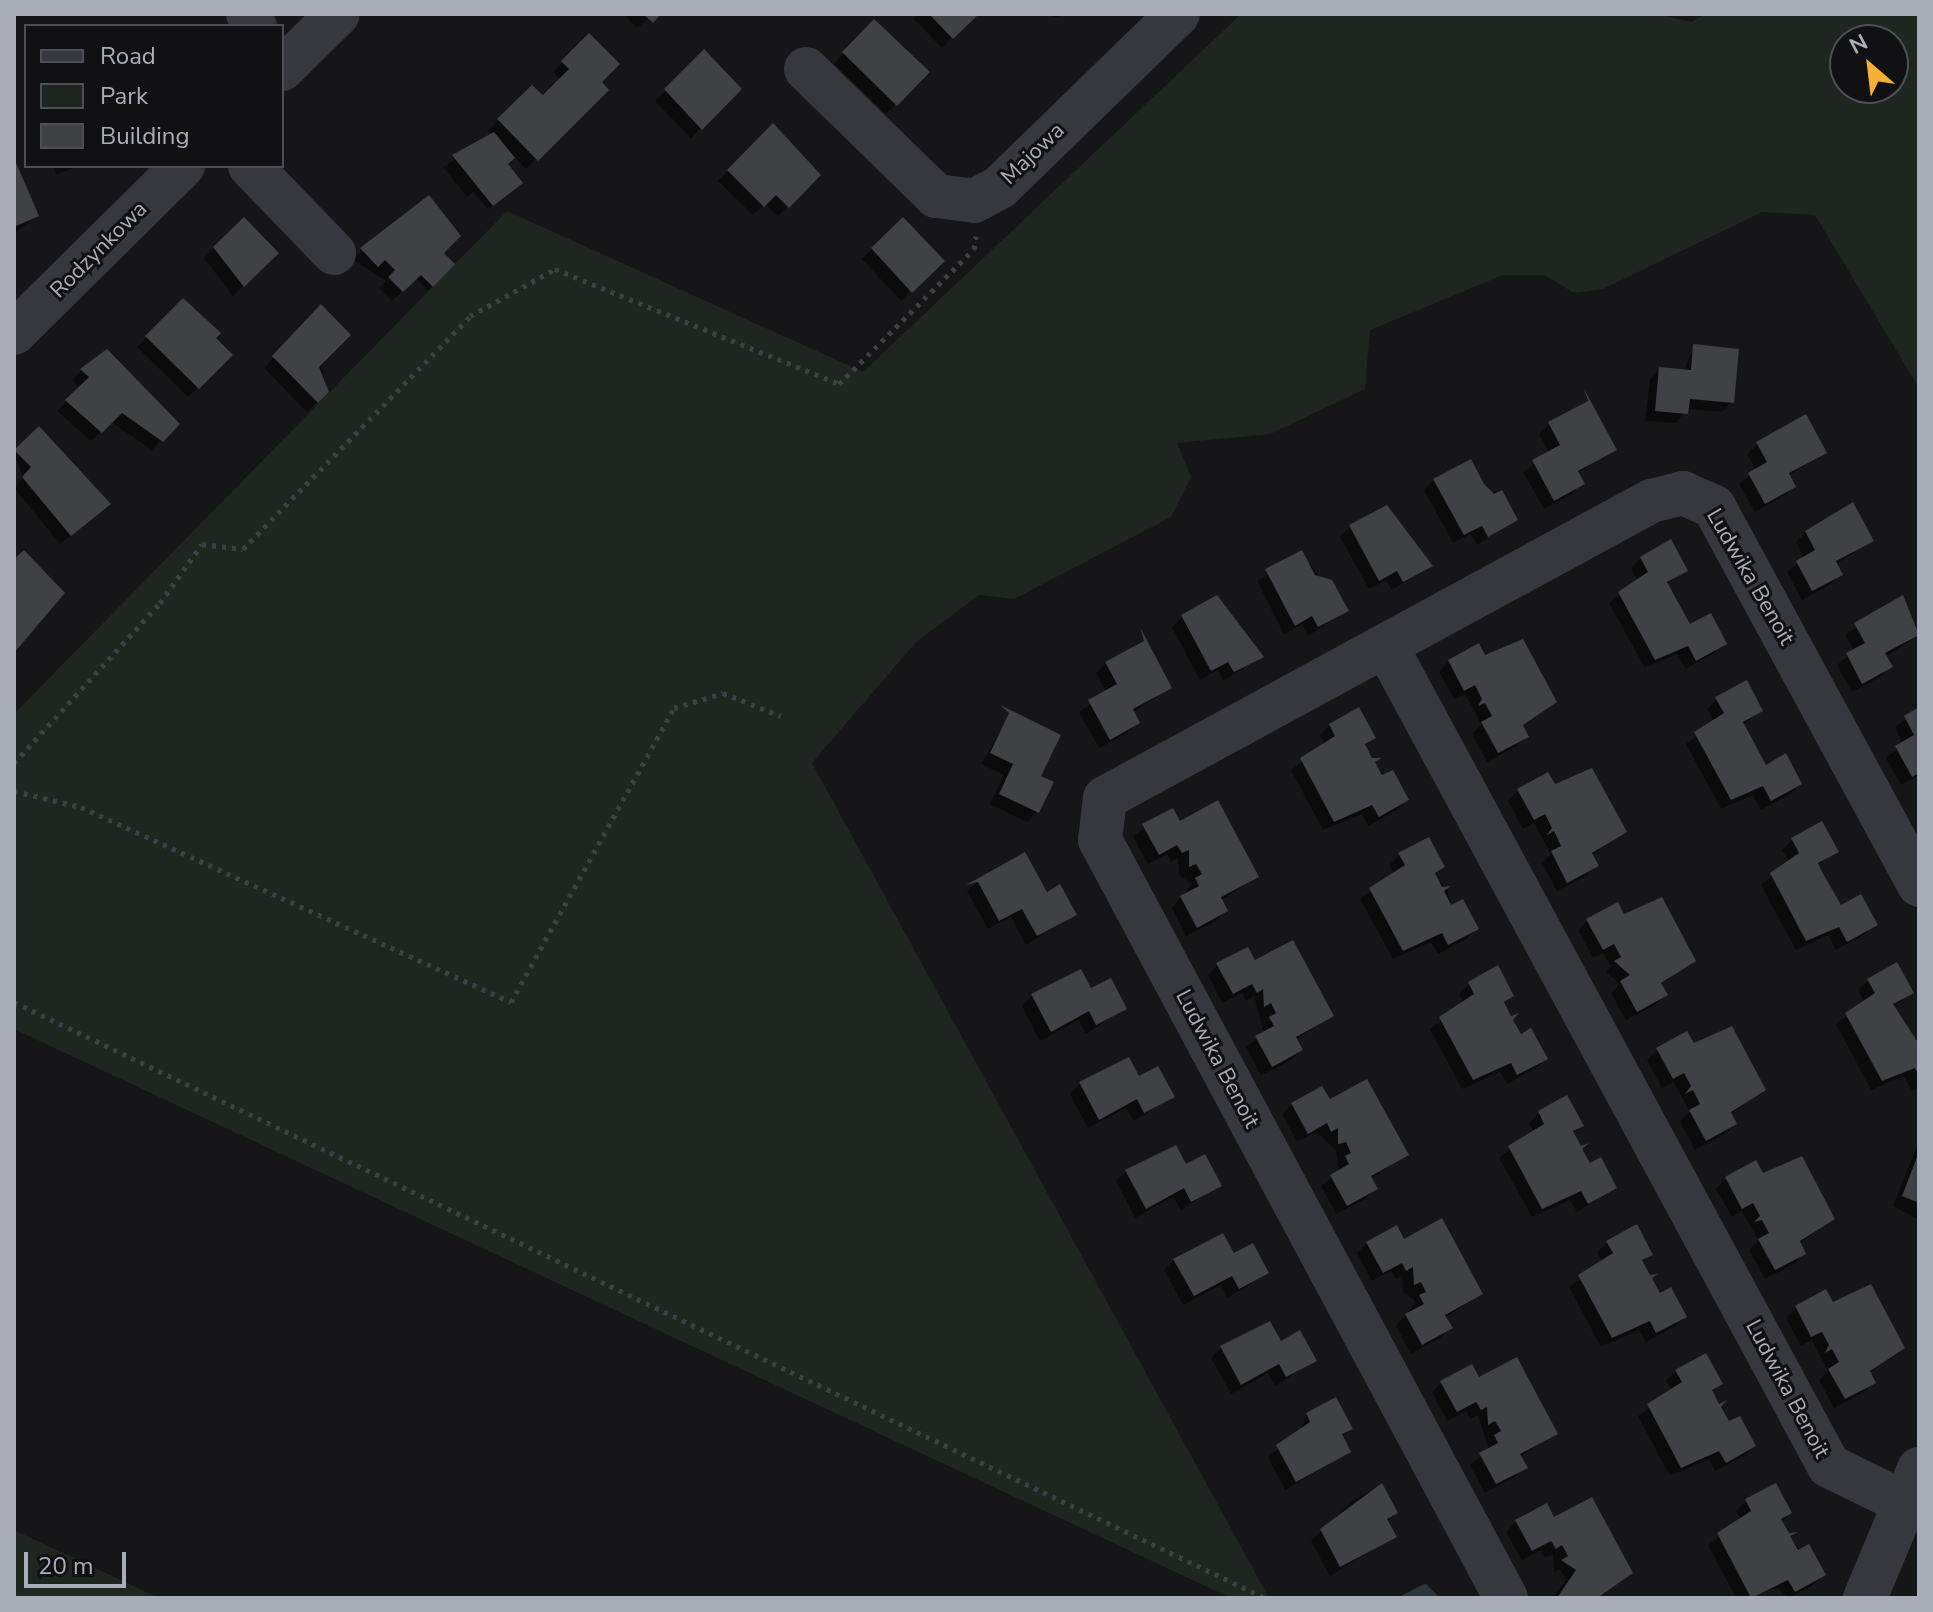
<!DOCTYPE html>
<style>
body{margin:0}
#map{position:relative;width:1933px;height:1612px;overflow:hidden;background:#161618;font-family:"Nunito Sans",sans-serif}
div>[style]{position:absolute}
.green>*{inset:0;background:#1e261f}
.water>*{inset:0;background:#2c353c}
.shadow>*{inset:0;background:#0007}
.building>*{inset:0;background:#404145}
.path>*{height:5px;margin-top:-2.5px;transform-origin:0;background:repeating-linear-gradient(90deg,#3d3f44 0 4px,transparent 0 10px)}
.minor>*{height:44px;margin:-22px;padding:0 22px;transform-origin:22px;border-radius:22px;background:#37383d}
span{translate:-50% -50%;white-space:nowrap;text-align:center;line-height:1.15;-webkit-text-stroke:6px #111113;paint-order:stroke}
.street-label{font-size:22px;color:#a8adb8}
.frame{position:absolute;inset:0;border:16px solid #a8adb8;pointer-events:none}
.legend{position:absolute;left:24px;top:24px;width:260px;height:144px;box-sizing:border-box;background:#111113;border:2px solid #4d4f55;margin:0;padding:10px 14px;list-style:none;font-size:24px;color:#a8adb8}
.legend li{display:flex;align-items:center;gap:16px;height:40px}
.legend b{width:40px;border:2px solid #4d4f55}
.north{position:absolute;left:1829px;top:24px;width:80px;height:80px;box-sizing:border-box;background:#111113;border:2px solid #4d4f55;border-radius:50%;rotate:332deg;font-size:22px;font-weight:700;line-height:32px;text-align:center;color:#a8adb8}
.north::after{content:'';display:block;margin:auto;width:28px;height:36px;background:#f2b134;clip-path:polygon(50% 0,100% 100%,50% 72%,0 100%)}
.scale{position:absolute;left:24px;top:1552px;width:102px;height:36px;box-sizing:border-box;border:4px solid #a8adb8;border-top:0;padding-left:10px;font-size:24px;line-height:28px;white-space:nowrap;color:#a8adb8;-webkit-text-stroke:6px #111113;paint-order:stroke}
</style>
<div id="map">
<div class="green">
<i style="clip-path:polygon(evenodd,1241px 14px,1656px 14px,1692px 22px,1705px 14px,1919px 14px,1919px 388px,1815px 215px,1762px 212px,1603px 289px,1574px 293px,1545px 275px,1503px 275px,1370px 330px,1365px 389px,1270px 434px,1177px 443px,1191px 477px,1171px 517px,1014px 599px,979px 595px,916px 642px,812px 763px,1269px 1598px,1231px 1598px,14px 1029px,14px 714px,507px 211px,863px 372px,1241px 14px,1845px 40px,1893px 40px,1893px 88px,1845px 88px,1845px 40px)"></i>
<i style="clip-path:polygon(14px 1530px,159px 1598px,14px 1598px)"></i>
</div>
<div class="water">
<i style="clip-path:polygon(1426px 1584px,1440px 1598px,1397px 1598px,1422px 1585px)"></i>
</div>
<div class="shadow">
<i style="clip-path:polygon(624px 14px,655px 14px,637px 28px)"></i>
<i style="clip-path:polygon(918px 14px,972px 14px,974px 15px,942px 48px,913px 18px)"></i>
<i style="clip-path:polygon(1041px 14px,1072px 14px,1056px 17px)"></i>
<i style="clip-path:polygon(874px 22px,927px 72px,886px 114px,834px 64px)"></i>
<i style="clip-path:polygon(589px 36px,599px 82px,577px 118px,526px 169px,514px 156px,506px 164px,516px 187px,488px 209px,473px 192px,467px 197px,443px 167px,493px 135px,488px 130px,532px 88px,543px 98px,561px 80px,553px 72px)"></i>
<i style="clip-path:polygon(704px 52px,739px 89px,691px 138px,655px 101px)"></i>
<i style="clip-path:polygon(773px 126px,818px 175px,778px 216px,765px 204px,753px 215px,718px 181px)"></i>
<i style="clip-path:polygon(14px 163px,36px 216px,14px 234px)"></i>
<i style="clip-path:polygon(53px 166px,79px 166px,56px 175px)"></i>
<i style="clip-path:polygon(428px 198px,441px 253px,452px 264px,428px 290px,416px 278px,392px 301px,379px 288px,386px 281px,352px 259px)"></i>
<i style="clip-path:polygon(243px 220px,276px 253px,233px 296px,204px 258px)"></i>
<i style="clip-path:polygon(902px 220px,942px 261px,901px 301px,862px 259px)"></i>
<i style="clip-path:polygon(184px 301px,230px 355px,188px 397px,137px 347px)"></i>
<i style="clip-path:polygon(311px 316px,327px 392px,307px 412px,264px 368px)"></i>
<i style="clip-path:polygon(1694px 347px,1732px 402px,1722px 412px,1687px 409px,1676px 423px,1645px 421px,1650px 379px,1660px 369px,1683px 372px)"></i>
<i style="clip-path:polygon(81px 370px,177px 424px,152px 450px,111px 422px,91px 441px,57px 411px,80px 388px,72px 380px)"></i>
<i style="clip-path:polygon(1549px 424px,1614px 449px,1577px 474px,1582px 484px,1572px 494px,1544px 509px,1523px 472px,1549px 452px,1539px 434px)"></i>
<i style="clip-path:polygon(39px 429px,98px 514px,60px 544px,14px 488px,23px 478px,14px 453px)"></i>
<i style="clip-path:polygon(1758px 444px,1825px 452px,1788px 476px,1794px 486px,1784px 496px,1755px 512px,1739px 484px,1756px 470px,1747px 454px)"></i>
<i style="clip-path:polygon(1434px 480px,1482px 485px,1515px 520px,1477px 545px,1471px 534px,1453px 543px,1424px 490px)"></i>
<i style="clip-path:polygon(1350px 527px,1431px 565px,1392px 590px,1386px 580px,1369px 589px,1340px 537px)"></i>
<i style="clip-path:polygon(1806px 532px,1871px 541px,1836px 564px,1841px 574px,1831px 584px,1802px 600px,1787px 572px,1804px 558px,1796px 542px)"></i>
<i style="clip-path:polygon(1301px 553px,1346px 611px,1308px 636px,1302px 625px,1284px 634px,1257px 581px)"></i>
<i style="clip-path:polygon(1641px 558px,1685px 570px,1666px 585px,1689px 627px,1724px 643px,1714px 653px,1686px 669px,1677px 654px,1645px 668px,1609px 603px,1638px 581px,1631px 568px)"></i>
<i style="clip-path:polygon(1902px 598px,1919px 635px,1885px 657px,1890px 667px,1880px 677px,1852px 692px,1837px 665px,1854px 651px,1845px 635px)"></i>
<i style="clip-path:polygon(1182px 617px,1262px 657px,1223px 681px,1218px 670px,1200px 680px,1172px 627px)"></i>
<i style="clip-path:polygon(1484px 658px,1555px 701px,1521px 727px,1527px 736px,1517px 746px,1487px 762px,1472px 734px,1481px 725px,1475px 712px,1465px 694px,1454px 700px,1439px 671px,1449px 661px)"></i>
<i style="clip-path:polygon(1106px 663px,1170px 688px,1132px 713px,1137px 722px,1127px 733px,1099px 748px,1079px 712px,1107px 693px,1096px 673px)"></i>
<i style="clip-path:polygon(1717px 699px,1761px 711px,1743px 725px,1765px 768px,1800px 784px,1790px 794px,1761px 810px,1753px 795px,1721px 809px,1686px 744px,1714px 722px,1707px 709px)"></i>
<i style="clip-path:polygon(1919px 709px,1919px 775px,1901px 785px,1886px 758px,1903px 744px,1895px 727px)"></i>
<i style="clip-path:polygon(1011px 713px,1038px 777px,1037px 812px,1027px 822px,990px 804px,1004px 775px,981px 764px)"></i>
<i style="clip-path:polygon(1330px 725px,1373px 737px,1364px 747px,1371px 760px,1407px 800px,1397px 810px,1368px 826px,1362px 814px,1323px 830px,1291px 770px,1325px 745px,1320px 735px)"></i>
<i style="clip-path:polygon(1554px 787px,1624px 831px,1591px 856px,1596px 866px,1586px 876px,1557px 891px,1542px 863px,1551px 854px,1534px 823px,1523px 829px,1508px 801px,1518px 791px)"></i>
<i style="clip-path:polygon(1172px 810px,1179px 824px,1257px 877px,1220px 901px,1226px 910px,1216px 921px,1186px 936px,1172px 908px,1192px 884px,1179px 875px,1178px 858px,1171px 862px,1167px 854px,1148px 864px,1133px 836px)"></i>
<i style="clip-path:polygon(1792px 840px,1836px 851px,1817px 866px,1840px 908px,1875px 924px,1865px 934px,1836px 950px,1828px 935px,1796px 950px,1761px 885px,1789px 862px,1782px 850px)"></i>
<i style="clip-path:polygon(1399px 855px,1443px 867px,1434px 876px,1447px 888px,1451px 908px,1476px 929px,1466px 939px,1438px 954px,1431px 942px,1393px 959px,1360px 899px,1394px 874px,1389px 865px)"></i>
<i style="clip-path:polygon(977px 881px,1046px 894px,1074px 915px,1026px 945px,1011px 917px,988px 929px,967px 891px)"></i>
<i style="clip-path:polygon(1624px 916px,1693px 960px,1660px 985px,1665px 995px,1655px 1005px,1626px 1020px,1611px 993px,1620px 984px,1606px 972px,1611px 966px,1603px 953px,1593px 958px,1578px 930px,1588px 920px)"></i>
<i style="clip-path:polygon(1254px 963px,1331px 1016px,1295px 1040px,1301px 1050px,1291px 1060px,1261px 1076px,1246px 1047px,1264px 1033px,1254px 996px,1246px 1001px,1242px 993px,1222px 1003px,1208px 975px,1218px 965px)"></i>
<i style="clip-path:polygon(1868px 980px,1912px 992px,1893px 1007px,1919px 1047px,1919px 1088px,1912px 1091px,1904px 1076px,1871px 1090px,1836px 1024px,1864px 1002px,1858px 990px)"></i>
<i style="clip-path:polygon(1469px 984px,1512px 996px,1503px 1005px,1520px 1036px,1546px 1058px,1536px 1068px,1507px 1084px,1500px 1072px,1462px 1089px,1430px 1029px,1464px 1003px,1459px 994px)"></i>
<i style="clip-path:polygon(1091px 991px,1124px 1008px,1086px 1034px,1079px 1020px,1040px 1041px,1022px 1006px,1032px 996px)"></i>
<i style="clip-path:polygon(1693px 1046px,1763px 1089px,1730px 1115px,1735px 1124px,1725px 1134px,1695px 1150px,1680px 1121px,1690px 1112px,1683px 1099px,1673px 1082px,1662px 1088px,1647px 1060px,1657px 1050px)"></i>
<i style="clip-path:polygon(1138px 1079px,1172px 1096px,1134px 1121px,1126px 1108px,1088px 1128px,1070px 1094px,1080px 1084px)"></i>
<i style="clip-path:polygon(1567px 1098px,1582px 1125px,1572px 1134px,1589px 1166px,1615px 1187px,1577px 1212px,1570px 1200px,1532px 1217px,1499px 1158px,1534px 1132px,1529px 1123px,1539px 1113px)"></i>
<i style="clip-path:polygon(1329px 1102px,1406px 1155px,1370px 1179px,1375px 1189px,1365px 1199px,1336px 1214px,1321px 1186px,1339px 1172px,1336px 1150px,1316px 1132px,1297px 1142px,1282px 1114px,1292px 1104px)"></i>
<i style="clip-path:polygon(1919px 1141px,1919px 1220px,1893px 1206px)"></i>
<i style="clip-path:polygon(1126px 1171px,1219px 1185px,1181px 1210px,1173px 1197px,1135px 1218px,1116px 1181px)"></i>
<i style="clip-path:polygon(1762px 1175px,1833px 1219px,1799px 1244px,1804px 1254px,1794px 1264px,1765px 1279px,1749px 1250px,1759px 1241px,1752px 1229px,1742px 1211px,1732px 1217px,1716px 1189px,1726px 1178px)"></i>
<i style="clip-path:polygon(1404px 1241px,1481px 1294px,1445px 1318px,1450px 1328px,1440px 1338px,1411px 1354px,1396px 1326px,1416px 1302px,1403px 1292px,1402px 1276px,1396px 1279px,1391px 1271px,1372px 1281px,1357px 1253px,1367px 1243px)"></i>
<i style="clip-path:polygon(1608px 1242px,1651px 1254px,1642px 1263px,1659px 1295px,1684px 1317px,1674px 1327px,1646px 1342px,1639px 1330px,1601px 1347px,1569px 1287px,1602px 1262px,1597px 1252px)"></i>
<i style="clip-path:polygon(1233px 1256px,1267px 1273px,1228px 1298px,1221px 1285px,1183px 1305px,1164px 1270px,1174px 1260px)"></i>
<i style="clip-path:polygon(1832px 1304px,1902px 1348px,1869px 1373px,1874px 1382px,1864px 1392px,1834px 1408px,1819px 1380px,1828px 1371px,1812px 1340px,1801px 1346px,1786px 1318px,1796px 1308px)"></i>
<i style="clip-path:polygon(1280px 1343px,1314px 1361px,1275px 1386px,1268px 1373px,1231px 1394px,1211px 1358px,1221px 1348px)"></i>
<i style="clip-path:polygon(1676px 1371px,1720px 1384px,1711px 1393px,1728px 1424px,1754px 1446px,1744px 1456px,1715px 1471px,1709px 1459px,1670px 1476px,1638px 1416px,1672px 1391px,1666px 1381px)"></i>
<i style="clip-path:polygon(1478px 1380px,1556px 1433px,1520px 1457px,1525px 1467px,1515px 1477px,1485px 1493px,1470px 1465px,1489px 1450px,1478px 1415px,1470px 1419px,1466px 1411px,1447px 1421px,1432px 1392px,1442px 1382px)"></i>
<i style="clip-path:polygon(1307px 1415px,1350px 1428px,1341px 1437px,1349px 1452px,1285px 1490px,1268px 1457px,1300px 1431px)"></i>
<i style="clip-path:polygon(1381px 1485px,1396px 1513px,1387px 1522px,1394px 1536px,1330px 1576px,1311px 1541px,1352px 1501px)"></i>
<i style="clip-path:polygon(1746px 1501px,1790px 1513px,1781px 1522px,1787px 1535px,1823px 1575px,1813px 1585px,1788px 1598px,1778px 1588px,1736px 1598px,1708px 1545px,1741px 1520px,1736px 1511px)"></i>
<i style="clip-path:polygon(1516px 1522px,1630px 1572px,1595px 1598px,1552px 1598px,1566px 1580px,1560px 1569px,1554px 1572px,1553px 1554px,1545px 1558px,1541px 1550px,1522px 1560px,1506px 1532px)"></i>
</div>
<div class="building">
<i style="clip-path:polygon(643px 14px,661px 14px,653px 23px)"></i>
<i style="clip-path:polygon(929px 14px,975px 14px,977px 16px,953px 39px)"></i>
<i style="clip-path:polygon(874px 19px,930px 72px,897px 106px,842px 52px)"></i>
<i style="clip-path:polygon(589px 33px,620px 64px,602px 82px,609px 90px,538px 161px,497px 119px,532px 85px,543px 95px,569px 69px,561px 61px)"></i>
<i style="clip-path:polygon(704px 49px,742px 89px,702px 130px,664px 89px)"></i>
<i style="clip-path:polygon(773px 123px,821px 175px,789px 208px,776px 195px,764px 207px,727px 170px)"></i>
<i style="clip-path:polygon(494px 132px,515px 158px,508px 164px,523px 183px,493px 206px,452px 155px)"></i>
<i style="clip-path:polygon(14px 158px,39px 216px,14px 227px)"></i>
<i style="clip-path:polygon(429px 195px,461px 236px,444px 253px,455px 264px,433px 287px,421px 275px,403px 292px,388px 277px,395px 270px,385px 260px,378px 267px,360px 248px)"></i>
<i style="clip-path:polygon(244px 217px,279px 253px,244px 287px,213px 247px)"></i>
<i style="clip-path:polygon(903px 217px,945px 261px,912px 293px,871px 248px)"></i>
<i style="clip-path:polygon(183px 298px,221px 333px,216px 338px,233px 355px,199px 389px,145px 336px)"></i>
<i style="clip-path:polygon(321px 304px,351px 335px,319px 367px,329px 392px,318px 403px,272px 356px)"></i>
<i style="clip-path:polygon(1693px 344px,1739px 349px,1734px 403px,1690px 399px,1688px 414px,1655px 411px,1659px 367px,1691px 370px)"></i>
<i style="clip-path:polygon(107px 349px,180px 424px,163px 442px,122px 413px,102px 433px,65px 400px,89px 377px,80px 369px)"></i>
<i style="clip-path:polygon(1584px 389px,1617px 450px,1578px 471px,1585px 484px,1554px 501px,1532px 460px,1560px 445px,1548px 422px,1588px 401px)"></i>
<i style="clip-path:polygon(1806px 414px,1827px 453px,1789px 473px,1796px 487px,1765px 504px,1748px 473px,1767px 462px,1756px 442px)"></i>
<i style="clip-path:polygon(39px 426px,111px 504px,71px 536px,22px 477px,31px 467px,14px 450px)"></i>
<i style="clip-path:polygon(1471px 459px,1484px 484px,1494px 494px,1502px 490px,1518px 520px,1488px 537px,1482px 526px,1464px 535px,1433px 479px)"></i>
<i style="clip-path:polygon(1853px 502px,1874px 541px,1836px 561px,1843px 575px,1812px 591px,1796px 561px,1815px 550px,1805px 531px)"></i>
<i style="clip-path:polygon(1387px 505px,1433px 566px,1403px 582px,1397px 571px,1379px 581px,1349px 525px)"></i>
<i style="clip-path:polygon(1671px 539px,1688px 571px,1667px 582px,1690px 624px,1711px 613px,1727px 644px,1696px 661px,1688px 646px,1655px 660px,1618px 592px,1648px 572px,1640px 557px)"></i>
<i style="clip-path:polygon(24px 550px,65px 593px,14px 653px,14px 559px)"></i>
<i style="clip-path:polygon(1302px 550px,1315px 575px,1332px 580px,1349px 611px,1318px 627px,1312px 616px,1295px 626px,1265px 569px)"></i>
<i style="clip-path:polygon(1217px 595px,1264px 657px,1234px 672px,1228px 662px,1211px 671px,1181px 615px)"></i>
<i style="clip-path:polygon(1903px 595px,1919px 635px,1885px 653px,1893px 667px,1862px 684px,1846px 653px,1865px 643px,1854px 623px)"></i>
<i style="clip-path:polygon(1140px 627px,1172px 688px,1133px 709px,1140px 723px,1110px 740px,1088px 700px,1117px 684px,1105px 662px,1144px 641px)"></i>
<i style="clip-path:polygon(1523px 639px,1557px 702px,1523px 725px,1529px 737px,1498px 753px,1481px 722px,1492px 716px,1485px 703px,1478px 706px,1482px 699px,1475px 685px,1464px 691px,1448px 660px,1479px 643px,1485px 655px)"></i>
<i style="clip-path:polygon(1747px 680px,1763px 711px,1743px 722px,1766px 765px,1786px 753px,1802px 784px,1771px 801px,1763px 786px,1731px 800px,1694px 732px,1724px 713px,1715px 697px)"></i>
<i style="clip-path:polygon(1000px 705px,1061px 735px,1041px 776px,1054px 782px,1039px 813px,999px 794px,1013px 764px,990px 753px,1009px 713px)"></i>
<i style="clip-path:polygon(1359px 707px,1376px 738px,1365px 744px,1372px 758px,1382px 758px,1375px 762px,1382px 775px,1393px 770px,1409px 800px,1379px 817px,1372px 805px,1334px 822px,1300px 758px,1335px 736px,1329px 724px)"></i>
<i style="clip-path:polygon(1919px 707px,1919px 773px,1912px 777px,1895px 746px,1914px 735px,1904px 716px)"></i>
<i style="clip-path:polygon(1592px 768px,1627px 832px,1592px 853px,1599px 866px,1567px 883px,1551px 851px,1561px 846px,1554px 831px,1547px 835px,1552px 828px,1545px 814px,1534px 820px,1517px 789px,1548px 772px,1555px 784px)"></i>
<i style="clip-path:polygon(1218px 800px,1259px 877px,1221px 897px,1228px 911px,1197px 928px,1180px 896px,1199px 886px,1195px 878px,1202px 874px,1196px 864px,1189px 867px,1189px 850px,1182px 853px,1177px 845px,1159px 855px,1142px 824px,1173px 808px,1180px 821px)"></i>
<i style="clip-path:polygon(1822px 821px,1839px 852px,1818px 863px,1821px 870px,1841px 905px,1861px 894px,1878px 925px,1847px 942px,1839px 927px,1806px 941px,1770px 873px,1799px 853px,1791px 838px)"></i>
<i style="clip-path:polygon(1429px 837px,1445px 867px,1435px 873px,1442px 887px,1451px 886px,1444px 891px,1451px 905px,1463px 899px,1479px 929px,1448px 945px,1442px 933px,1403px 951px,1369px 888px,1405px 865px,1398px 853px)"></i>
<i style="clip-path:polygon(1025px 852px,1047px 892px,1060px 884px,1077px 915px,1037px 936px,1022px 909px,999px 921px,978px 882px,966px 885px)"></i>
<i style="clip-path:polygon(1662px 897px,1696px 961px,1661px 983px,1668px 995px,1637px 1012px,1620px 981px,1630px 975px,1614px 961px,1621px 957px,1614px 944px,1603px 950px,1586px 919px,1618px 902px,1624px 914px)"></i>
<i style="clip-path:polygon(1293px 940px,1334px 1016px,1296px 1037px,1303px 1050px,1272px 1067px,1255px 1036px,1274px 1026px,1269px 1017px,1276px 1013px,1271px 1003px,1264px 1007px,1263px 989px,1257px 993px,1252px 984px,1233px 994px,1216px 963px,1248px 947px,1255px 960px)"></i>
<i style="clip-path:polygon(1897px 962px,1914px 993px,1893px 1004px,1919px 1044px,1919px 1076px,1915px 1068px,1882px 1081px,1845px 1013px,1875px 993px,1867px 979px)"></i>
<i style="clip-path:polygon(1498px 965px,1514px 996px,1504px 1002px,1511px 1016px,1519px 1013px,1513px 1020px,1521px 1034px,1531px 1028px,1548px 1059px,1517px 1075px,1511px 1063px,1473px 1080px,1439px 1017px,1474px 994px,1468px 982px)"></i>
<i style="clip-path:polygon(1081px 969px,1091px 988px,1111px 978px,1127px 1009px,1096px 1025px,1089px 1011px,1051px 1032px,1031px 994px)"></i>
<i style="clip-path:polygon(1732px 1026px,1766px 1090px,1731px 1112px,1737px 1124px,1706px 1141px,1689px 1110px,1700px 1104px,1693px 1090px,1685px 1094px,1691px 1086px,1684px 1073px,1673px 1079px,1656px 1048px,1687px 1031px,1694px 1043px)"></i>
<i style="clip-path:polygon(1129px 1057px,1139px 1076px,1158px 1066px,1175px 1097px,1144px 1113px,1137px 1099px,1099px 1120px,1079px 1082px)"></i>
<i style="clip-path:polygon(1367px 1079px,1409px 1155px,1371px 1176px,1378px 1189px,1347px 1206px,1330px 1175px,1349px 1164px,1345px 1156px,1351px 1153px,1346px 1142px,1338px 1144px,1338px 1128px,1331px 1132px,1327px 1123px,1308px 1134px,1291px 1103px,1322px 1086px,1330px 1099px)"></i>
<i style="clip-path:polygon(1567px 1095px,1584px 1126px,1573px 1131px,1581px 1146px,1589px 1143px,1582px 1149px,1590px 1163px,1601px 1157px,1617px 1188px,1588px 1204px,1581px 1191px,1542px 1209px,1508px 1146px,1544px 1124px,1538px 1111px)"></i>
<i style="clip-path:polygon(1176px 1145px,1186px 1164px,1205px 1154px,1222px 1186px,1191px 1202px,1184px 1188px,1146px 1209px,1125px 1170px)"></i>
<i style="clip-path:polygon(1919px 1152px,1919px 1203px,1902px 1196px)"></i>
<i style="clip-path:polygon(1802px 1156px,1835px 1219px,1800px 1241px,1806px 1254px,1775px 1270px,1758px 1239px,1769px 1233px,1762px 1220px,1754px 1222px,1760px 1216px,1753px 1203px,1742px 1209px,1725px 1177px,1756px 1160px,1763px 1173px)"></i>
<i style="clip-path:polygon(1442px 1218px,1483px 1294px,1445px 1315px,1453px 1328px,1422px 1345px,1405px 1314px,1424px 1304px,1419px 1295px,1426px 1292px,1421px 1282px,1414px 1285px,1413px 1267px,1406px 1271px,1402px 1263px,1383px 1273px,1366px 1242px,1397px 1225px,1404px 1239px)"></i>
<i style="clip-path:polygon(1637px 1224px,1653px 1255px,1642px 1260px,1650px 1275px,1658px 1274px,1652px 1278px,1660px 1293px,1671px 1287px,1687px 1317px,1656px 1333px,1650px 1321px,1612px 1338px,1578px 1275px,1613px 1253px,1606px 1241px)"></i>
<i style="clip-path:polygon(1223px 1233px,1234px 1253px,1253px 1243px,1269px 1273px,1239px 1289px,1232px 1276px,1194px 1296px,1173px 1259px)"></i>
<i style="clip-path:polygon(1871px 1284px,1905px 1348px,1870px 1371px,1876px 1383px,1845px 1399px,1828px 1369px,1839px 1362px,1832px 1349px,1825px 1353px,1829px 1345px,1822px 1332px,1811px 1337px,1795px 1306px,1826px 1289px,1833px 1302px)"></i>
<i style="clip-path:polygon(1270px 1321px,1281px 1341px,1300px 1330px,1317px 1361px,1286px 1377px,1279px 1364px,1241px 1385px,1220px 1346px)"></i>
<i style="clip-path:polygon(1706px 1353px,1723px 1384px,1712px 1390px,1719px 1404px,1727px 1400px,1721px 1407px,1729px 1421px,1740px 1416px,1756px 1446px,1726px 1463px,1719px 1451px,1681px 1468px,1647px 1404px,1682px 1382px,1675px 1370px)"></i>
<i style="clip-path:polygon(1517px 1357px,1558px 1434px,1520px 1454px,1528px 1468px,1496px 1484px,1479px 1453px,1498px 1443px,1494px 1435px,1501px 1431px,1495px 1421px,1488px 1425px,1487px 1407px,1481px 1410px,1476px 1402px,1457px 1412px,1440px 1381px,1472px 1364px,1479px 1377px)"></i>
<i style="clip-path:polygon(1336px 1397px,1353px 1429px,1342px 1434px,1351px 1452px,1296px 1482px,1276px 1445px,1310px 1422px,1306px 1413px)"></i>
<i style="clip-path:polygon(1382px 1483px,1398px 1513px,1387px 1519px,1397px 1537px,1340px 1567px,1320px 1529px)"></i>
<i style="clip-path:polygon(1776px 1483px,1792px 1513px,1781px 1519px,1789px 1533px,1798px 1532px,1790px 1536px,1798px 1550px,1809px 1544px,1826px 1575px,1795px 1592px,1788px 1580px,1751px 1598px,1717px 1533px,1751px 1511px,1745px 1499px)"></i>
<i style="clip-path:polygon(1592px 1497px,1633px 1573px,1597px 1598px,1557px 1598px,1576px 1570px,1561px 1560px,1568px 1556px,1562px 1545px,1556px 1549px,1551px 1541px,1532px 1551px,1515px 1520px,1547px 1503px,1554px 1517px)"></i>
</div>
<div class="path">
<i style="left:14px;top:763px;width:217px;rotate:-47.6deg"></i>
<i style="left:160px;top:603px;width:72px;rotate:-54.6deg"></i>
<i style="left:202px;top:544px;width:41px;rotate:7deg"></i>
<i style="left:243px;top:549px;width:325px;rotate:-45.7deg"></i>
<i style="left:470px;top:316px;width:97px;rotate:-28.9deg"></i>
<i style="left:555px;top:269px;width:306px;rotate:22deg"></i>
<i style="left:839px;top:384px;width:191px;rotate:-45deg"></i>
<i style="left:974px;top:249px;width:13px;rotate:-81deg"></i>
<i style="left:14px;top:791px;width:69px;rotate:13.4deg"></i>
<i style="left:81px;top:807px;width:472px;rotate:24.4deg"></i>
<i style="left:511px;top:1002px;width:336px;rotate:-61deg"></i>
<i style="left:674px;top:708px;width:51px;rotate:-17deg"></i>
<i style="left:723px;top:693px;width:62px;rotate:21.6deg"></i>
<i style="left:14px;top:1002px;width:1383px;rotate:25.47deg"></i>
</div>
<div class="minor">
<i style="left:248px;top:14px;width:14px;rotate:60deg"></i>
<i style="left:282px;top:69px;width:78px;rotate:-44.5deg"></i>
<i style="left:806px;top:69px;width:182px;rotate:44.3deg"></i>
<i style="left:936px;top:196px;width:38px;rotate:7deg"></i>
<i style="left:974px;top:201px;width:30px;rotate:-28deg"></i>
<i style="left:1000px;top:187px;width:248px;rotate:-44.2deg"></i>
<i style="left:250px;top:166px;width:121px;rotate:46deg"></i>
<i style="left:14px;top:333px;width:238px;rotate:-44.7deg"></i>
<i style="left:1386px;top:646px;width:932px;rotate:61.62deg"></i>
<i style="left:1829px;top:1466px;width:85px;rotate:26deg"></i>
<i style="left:1506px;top:1598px;width:860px;rotate:-118.17deg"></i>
<i style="left:1100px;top:840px;width:42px;rotate:-83.2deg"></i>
<i style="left:1105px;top:798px;width:622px;rotate:-28.54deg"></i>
<i style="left:1651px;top:501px;width:33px;rotate:-14deg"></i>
<i style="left:1683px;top:493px;width:34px;rotate:24deg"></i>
<i style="left:1714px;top:507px;width:430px;rotate:61.5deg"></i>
<i style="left:1865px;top:1598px;width:140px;rotate:-67.3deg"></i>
</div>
<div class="street-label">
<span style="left:1033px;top:154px;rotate:-44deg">Majowa</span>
<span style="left:99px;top:250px;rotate:-45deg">Rodzynkowa</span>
<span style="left:1750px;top:577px;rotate:60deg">Ludwika Benoit</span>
<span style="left:1217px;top:1059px;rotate:62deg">Ludwika Benoit</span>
<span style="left:1787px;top:1389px;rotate:62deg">Ludwika Benoit</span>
</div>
<div class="frame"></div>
<ul class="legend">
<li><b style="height:10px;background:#37383d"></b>Road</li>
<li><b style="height:22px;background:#1e261f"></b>Park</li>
<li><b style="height:22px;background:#404145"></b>Building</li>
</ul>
<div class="north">N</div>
<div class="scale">20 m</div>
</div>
